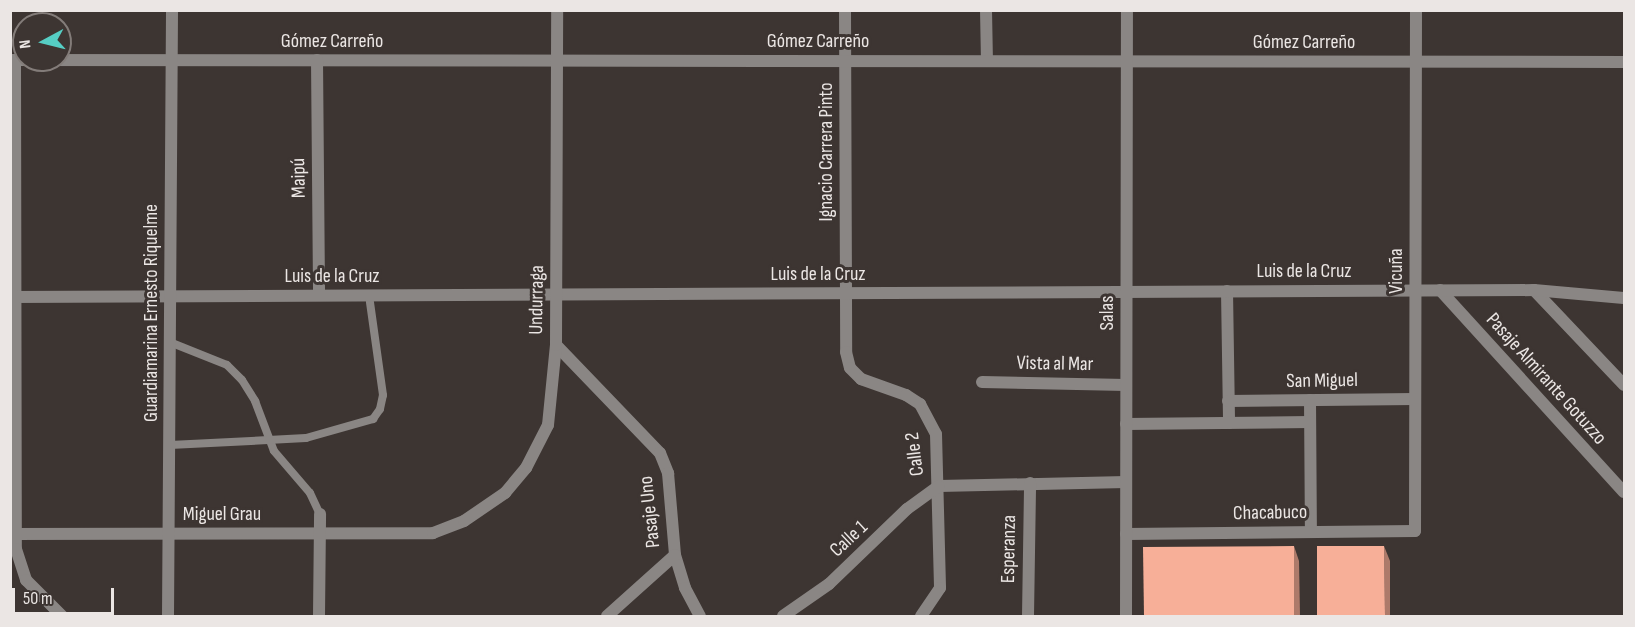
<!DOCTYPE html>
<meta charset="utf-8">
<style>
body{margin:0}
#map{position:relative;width:1635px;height:627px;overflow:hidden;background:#3d3532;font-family:"Sofia Sans Condensed",sans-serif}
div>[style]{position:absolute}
.lane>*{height:8px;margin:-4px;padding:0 4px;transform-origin:4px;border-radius:4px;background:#8a8684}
.street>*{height:12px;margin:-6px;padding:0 6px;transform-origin:6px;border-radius:6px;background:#8a8684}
.shaded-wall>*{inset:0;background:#ad7a6a}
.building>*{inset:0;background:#f7af98}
span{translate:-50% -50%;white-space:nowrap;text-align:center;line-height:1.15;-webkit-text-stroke:6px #3d3532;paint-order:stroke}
.street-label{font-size:20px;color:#ebe6e4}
.frame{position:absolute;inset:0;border:12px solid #ebe6e4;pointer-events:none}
.north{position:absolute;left:12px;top:12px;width:60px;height:60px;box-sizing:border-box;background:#3d3532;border:2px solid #837c79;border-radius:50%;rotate:263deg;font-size:16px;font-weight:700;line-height:24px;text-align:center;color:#ebe6e4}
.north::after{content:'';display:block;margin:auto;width:21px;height:27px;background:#56cec4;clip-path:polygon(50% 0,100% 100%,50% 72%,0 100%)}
.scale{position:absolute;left:12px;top:588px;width:102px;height:27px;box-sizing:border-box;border:3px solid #ebe6e4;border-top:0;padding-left:8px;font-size:18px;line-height:21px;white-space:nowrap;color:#ebe6e4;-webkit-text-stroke:4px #3d3532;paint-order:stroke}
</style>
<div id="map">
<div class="lane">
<i style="left:172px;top:343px;width:59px;rotate:21.8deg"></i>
<i style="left:227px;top:365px;width:21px;rotate:45deg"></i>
<i style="left:242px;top:380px;width:25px;rotate:58deg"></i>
<i style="left:255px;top:401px;width:53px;rotate:69.2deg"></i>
<i style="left:274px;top:451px;width:55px;rotate:49.4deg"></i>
<i style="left:310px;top:493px;width:23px;rotate:65deg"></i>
<i style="left:170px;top:445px;width:136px;rotate:-2.9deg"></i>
<i style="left:306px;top:438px;width:70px;rotate:-15.8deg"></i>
<i style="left:373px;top:419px;width:12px;rotate:-55deg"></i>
<i style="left:380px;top:409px;width:14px;rotate:-78deg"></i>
<i style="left:383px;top:395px;width:94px;rotate:-98deg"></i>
</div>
<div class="street">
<i style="left:845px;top:10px;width:342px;rotate:89.8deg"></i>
<i style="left:846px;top:352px;width:16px;rotate:76deg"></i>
<i style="left:850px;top:368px;width:16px;rotate:45deg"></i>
<i style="left:861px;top:379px;width:48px;rotate:19.6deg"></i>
<i style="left:906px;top:395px;width:17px;rotate:33deg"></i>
<i style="left:920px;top:404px;width:34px;rotate:62deg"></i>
<i style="left:936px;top:434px;width:154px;rotate:88.5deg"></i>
<i style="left:940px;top:588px;width:34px;rotate:124deg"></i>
<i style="left:986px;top:10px;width:51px;rotate:88.9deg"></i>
<i style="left:10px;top:60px;width:1614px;rotate:0.07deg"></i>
<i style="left:15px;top:60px;width:489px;rotate:89.9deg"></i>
<i style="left:16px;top:549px;width:33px;rotate:72deg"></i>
<i style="left:26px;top:580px;width:51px;rotate:45deg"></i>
<i style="left:317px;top:60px;width:235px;rotate:89.5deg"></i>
<i style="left:1440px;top:290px;width:273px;rotate:47.7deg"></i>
<i style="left:1534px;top:290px;width:131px;rotate:46.5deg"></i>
<i style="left:1227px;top:291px;width:132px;rotate:89.1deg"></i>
<i style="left:10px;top:297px;width:1524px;rotate:-0.26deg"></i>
<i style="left:1534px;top:290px;width:90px;rotate:5.1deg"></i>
<i style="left:556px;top:345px;width:150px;rotate:46.1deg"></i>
<i style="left:660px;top:453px;width:22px;rotate:68deg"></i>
<i style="left:668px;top:473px;width:82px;rotate:85.1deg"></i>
<i style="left:675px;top:555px;width:34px;rotate:73deg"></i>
<i style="left:685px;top:588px;width:32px;rotate:62deg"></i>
<i style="left:982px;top:382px;width:144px;rotate:1.2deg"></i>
<i style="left:1310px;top:400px;width:132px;rotate:89.6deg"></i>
<i style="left:1228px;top:401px;width:187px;rotate:-0.6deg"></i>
<i style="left:1126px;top:424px;width:184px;rotate:-0.6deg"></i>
<i style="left:939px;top:486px;width:187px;rotate:-1.2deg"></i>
<i style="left:10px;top:534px;width:423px;rotate:-0.1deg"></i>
<i style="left:433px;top:533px;width:33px;rotate:-21deg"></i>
<i style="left:464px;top:521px;width:50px;rotate:-34.3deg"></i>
<i style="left:505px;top:493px;width:33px;rotate:-50deg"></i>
<i style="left:526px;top:468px;width:48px;rotate:-62.9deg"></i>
<i style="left:548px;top:425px;width:80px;rotate:-84.3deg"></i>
<i style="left:556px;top:345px;width:335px;rotate:-89.8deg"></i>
<i style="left:1126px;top:534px;width:289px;rotate:-0.6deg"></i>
<i style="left:1415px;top:531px;width:521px;rotate:-89.89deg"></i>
<i style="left:168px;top:616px;width:606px;rotate:-89.62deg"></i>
<i style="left:319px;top:616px;width:102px;rotate:-89.4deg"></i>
<i style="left:607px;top:616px;width:91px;rotate:-41.9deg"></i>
<i style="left:783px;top:616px;width:56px;rotate:-34.8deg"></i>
<i style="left:829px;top:584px;width:108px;rotate:-43.9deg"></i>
<i style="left:907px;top:509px;width:39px;rotate:-36deg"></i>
<i style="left:1028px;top:616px;width:133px;rotate:-89.1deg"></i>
<i style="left:1126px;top:616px;width:606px;rotate:-89.91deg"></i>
</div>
<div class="shaded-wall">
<i style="clip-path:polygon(1294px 546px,1299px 561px,1300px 616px,1294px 616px)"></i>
<i style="clip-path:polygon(1384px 546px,1390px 561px,1390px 616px,1385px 616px)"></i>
</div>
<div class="building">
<i style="clip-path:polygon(1294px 546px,1294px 616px,1144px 616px,1143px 547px)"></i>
<i style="clip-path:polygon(1317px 546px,1384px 546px,1385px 616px,1317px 616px)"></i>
</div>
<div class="street-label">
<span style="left:332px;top:41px">Gómez Carreño</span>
<span style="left:818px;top:41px">Gómez Carreño</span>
<span style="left:1304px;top:42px">Gómez Carreño</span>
<span style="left:826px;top:152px;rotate:-90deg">Ignacio Carrera Pinto</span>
<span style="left:299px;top:178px;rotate:-91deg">Maipú</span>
<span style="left:1304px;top:271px">Luis de la Cruz</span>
<span style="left:1396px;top:271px;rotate:-90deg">Vicuña</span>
<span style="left:818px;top:274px">Luis de la Cruz</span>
<span style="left:332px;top:276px">Luis de la Cruz</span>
<span style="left:537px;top:300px;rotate:-89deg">Undurraga</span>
<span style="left:151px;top:313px;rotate:-90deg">Guardiamarina Ernesto Riquelme</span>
<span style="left:1107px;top:313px;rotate:-90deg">Salas</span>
<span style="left:1055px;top:364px;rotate:1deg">Vista al Mar</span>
<span style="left:1546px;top:379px;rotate:48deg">Pasaje Almirante Gotuzzo</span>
<span style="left:1322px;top:381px;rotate:-1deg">San Miguel</span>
<span style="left:915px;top:454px;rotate:-97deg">Calle 2</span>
<span style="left:650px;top:512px;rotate:-96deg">Pasaje Uno</span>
<span style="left:1270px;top:513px;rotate:-1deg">Chacabuco</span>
<span style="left:222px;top:514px">Miguel Grau</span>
<span style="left:849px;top:539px;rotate:-43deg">Calle 1</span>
<span style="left:1009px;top:549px;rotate:-89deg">Esperanza</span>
</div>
<div class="frame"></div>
<div class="north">N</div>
<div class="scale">50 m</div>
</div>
